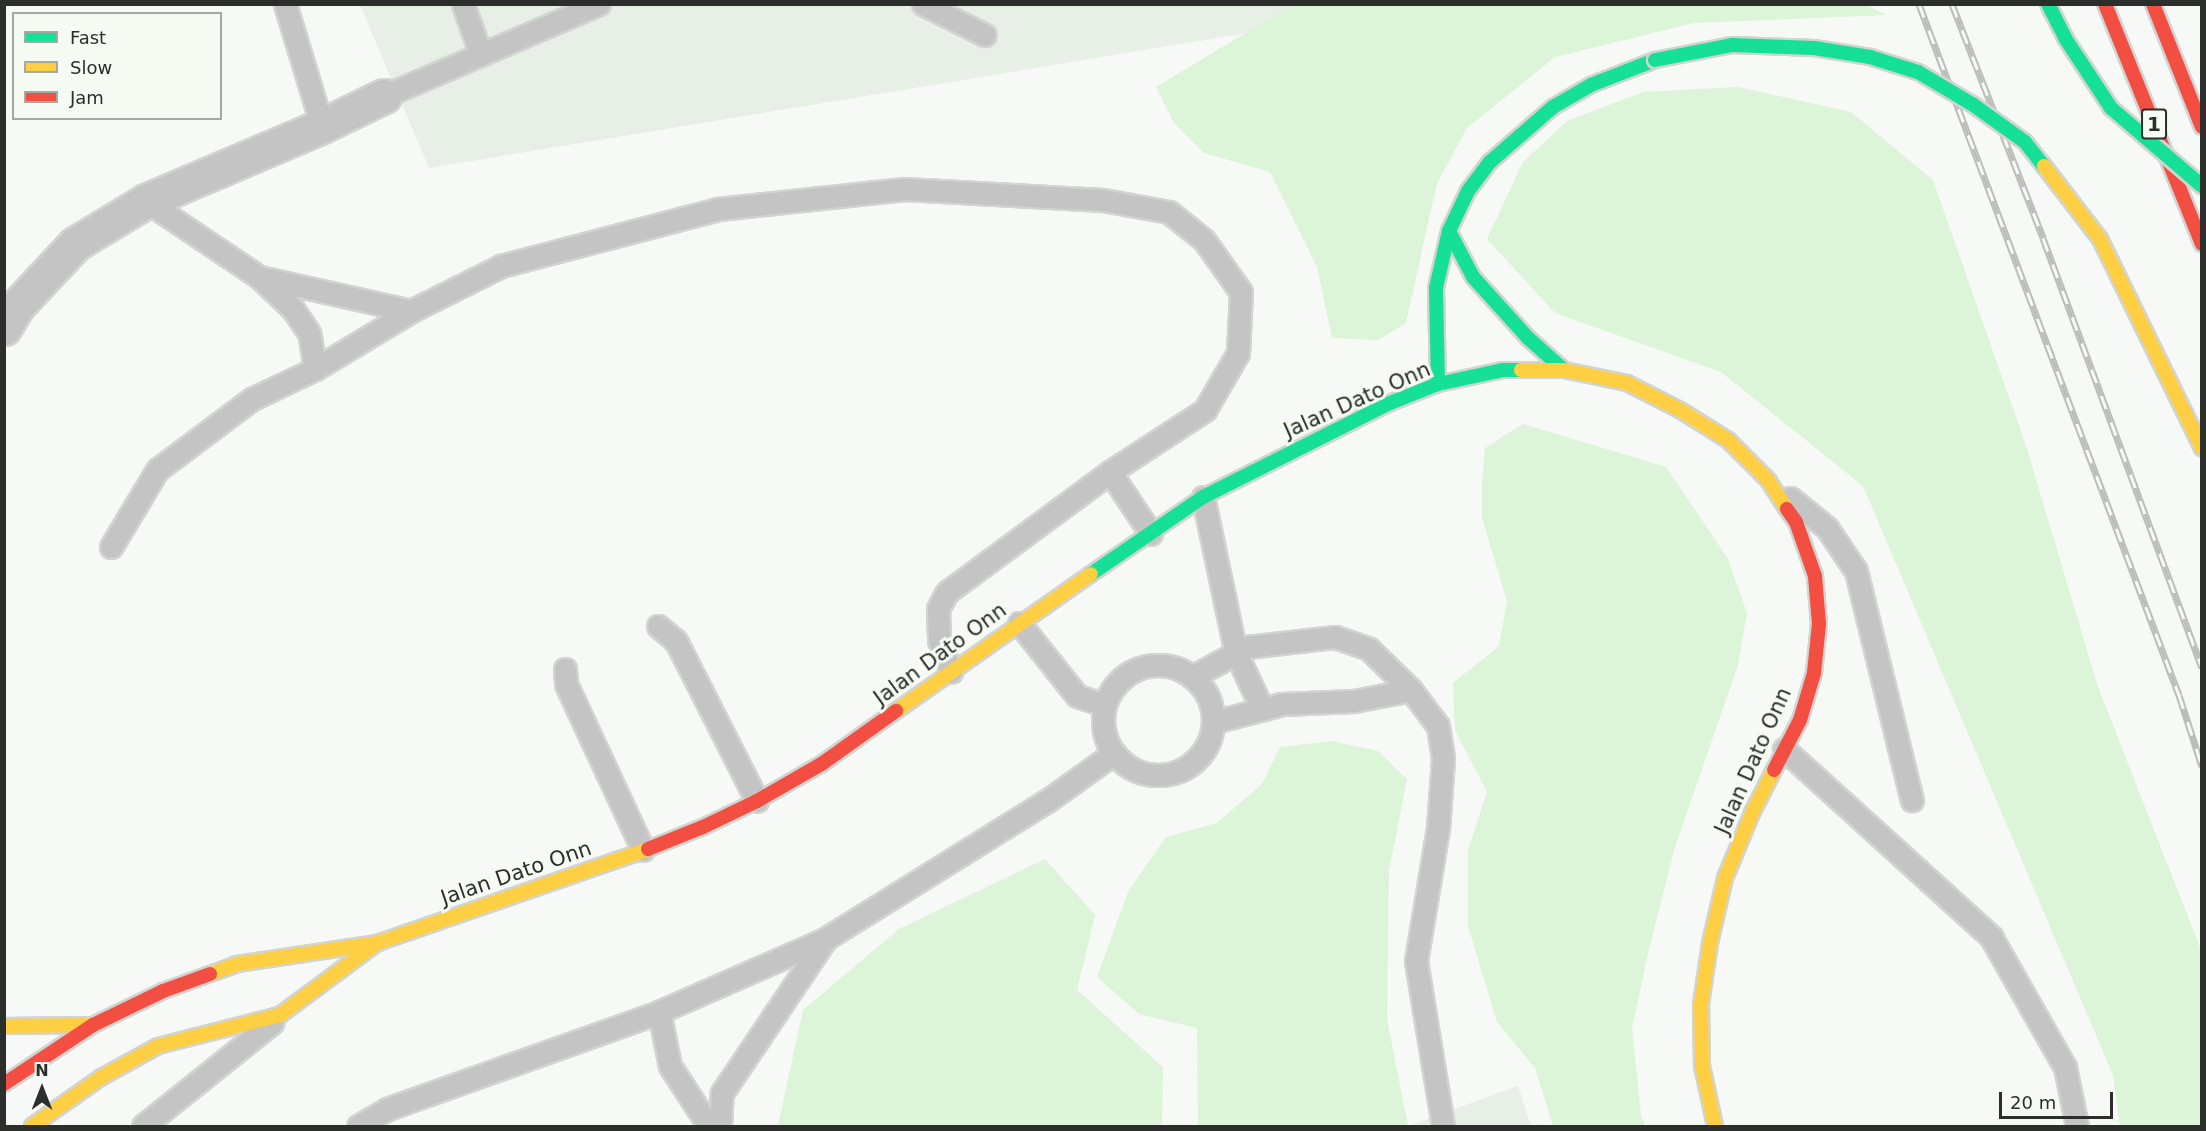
<!DOCTYPE html>
<style>
body{margin:0}
#map{position:relative;width:2206px;height:1131px;overflow:hidden;background:#f6f9f5;font-family:"DejaVu Sans",sans-serif}
div>[style]{position:absolute}
.built>*{inset:0;background:#e7efe6}
.green>*{inset:0;background:#dcf4d7}
.roads{filter:drop-shadow(2px 0 #d1d4d1) drop-shadow(-2px 0 #d1d4d1) drop-shadow(0 2px #d1d4d1) drop-shadow(0 -2px #d1d4d1)}
.lane>*{height:21px;margin:-10.5px;padding:0 10.5px;transform-origin:10.5px;border-radius:10.5px;background:#c3c4c3}
.lane>.ring{margin:-10.5px;padding:0;box-sizing:content-box;background:none;border:21px solid #c3c4c3;border-radius:50%}
.street>*{height:33px;margin:-16.5px;padding:0 16.5px;transform-origin:16.5px;border-radius:16.5px;background:#c3c4c3}
.fast>*{height:14px;margin:-7px;padding:0 7px;transform-origin:7px;border-radius:7px;background:#16e098}
.slow>*{height:14px;margin:-7px;padding:0 7px;transform-origin:7px;border-radius:7px;background:#ffcf43}
.jam>*{height:14px;margin:-7px;padding:0 7px;transform-origin:7px;border-radius:7px;background:#f24e42}
.rail>*{height:7px;margin-top:-3.5px;transform-origin:0;background:repeating-linear-gradient(90deg,#f5fbf3 0 14px,#bbbdba 0 28px);box-sizing:border-box;border-block:2px solid #bbbdba}
.bridges{filter:drop-shadow(2px 0 #d1d4d1) drop-shadow(-2px 0 #d1d4d1) drop-shadow(0 2px #d1d4d1) drop-shadow(0 -2px #d1d4d1)}
.fast-bridge>*{height:14px;margin:-7px;padding:0 7px;transform-origin:7px;border-radius:7px;background:#16e098}
.slow-bridge>*{height:14px;margin:-7px;padding:0 7px;transform-origin:7px;border-radius:7px;background:#ffcf43}
span{translate:-50% -50%;white-space:nowrap;text-align:center;line-height:1.15;-webkit-text-stroke:6px #f5fbf3;paint-order:stroke}
.shield-label span{padding:2px 4px;background:#f5fbf3;border:2px solid;border-radius:4px;-webkit-text-stroke-width:0}
.shield-label{font-size:20px;color:#2b2e2b;font-weight:700}
.street-label{font-size:21px;color:#2b2e2b}
.frame{position:absolute;inset:0;border:6px solid #2b2e2b;pointer-events:none}
.legend{position:absolute;left:12px;top:12px;width:210px;height:108px;box-sizing:border-box;background:#f5fbf3;border:2px solid #a4a9a3;margin:0;padding:8px 10px;list-style:none;font-size:18px;color:#2b2e2b}
.legend li{display:flex;align-items:center;gap:12px;height:30px}
.legend b{width:30px;border:2px solid #a4a9a3}
.north{position:absolute;left:12px;top:1059px;width:60px;height:60px;-webkit-text-stroke:4px #f5fbf3;paint-order:stroke;rotate:0deg;font-size:16px;font-weight:700;line-height:24px;text-align:center;color:#2b2e2b}
.north::after{content:'';display:block;margin:auto;width:21px;height:27px;background:#2b2e2b;clip-path:polygon(50% 0,100% 100%,50% 72%,0 100%)}
.scale{position:absolute;left:1999px;top:1092px;width:114px;height:27px;box-sizing:border-box;border:3px solid #2b2e2b;border-top:0;padding-left:8px;font-size:18px;line-height:21px;white-space:nowrap;color:#2b2e2b;-webkit-text-stroke:4px #f5fbf3;paint-order:stroke}
</style>
<div id="map">
<div class="built">
<i style="clip-path:polygon(360px 5px,1380px 5px,1369px 13px,429px 168px)"></i>
<i style="clip-path:polygon(1518px 1086px,1531px 1126px,1408px 1126px)"></i>
</div>
<div class="green">
<i style="clip-path:polygon(1865px 4px,1886px 15px,1694px 23px,1555px 57px,1467px 128px,1437px 183px,1406px 323px,1378px 340px,1332px 338px,1317px 267px,1270px 172px,1204px 153px,1174px 123px,1156px 87px,1292px 5px)"></i>
<i style="clip-path:polygon(1738px 87px,1851px 112px,1933px 180px,2026px 446px,2098px 687px,2201px 950px,2201px 1126px,2120px 1126px,2113px 1075px,1863px 486px,1721px 372px,1555px 313px,1487px 239px,1523px 162px,1567px 121px,1643px 92px)"></i>
<i style="clip-path:polygon(1523px 424px,1666px 467px,1727px 557px,1747px 613px,1738px 665px,1675px 847px,1648px 953px,1632px 1029px,1641px 1115px,1645px 1126px,1553px 1126px,1535px 1068px,1497px 1022px,1468px 926px,1468px 850px,1487px 792px,1455px 730px,1453px 683px,1499px 646px,1507px 601px,1482px 518px,1482px 483px,1485px 448px)"></i>
<i style="clip-path:polygon(1332px 741px,1378px 751px,1407px 779px,1389px 871px,1387px 1019px,1408px 1126px,1198px 1126px,1197px 1028px,1139px 1014px,1097px 977px,1128px 892px,1166px 837px,1217px 823px,1262px 784px,1280px 747px)"></i>
<i style="clip-path:polygon(1045px 859px,1095px 915px,1077px 990px,1163px 1067px,1162px 1126px,778px 1126px,803px 1010px,899px 929px)"></i>
</div>
<div class="roads">
<div class="lane">
<i style="left:285px;top:4px;width:127px;rotate:73.1deg"></i>
<i style="left:463px;top:4px;width:54px;rotate:70.6deg"></i>
<i style="left:923px;top:4px;width:69px;rotate:26.6deg"></i>
<i style="left:384px;top:96px;width:234px;rotate:-23.2deg"></i>
<i style="left:146px;top:201px;width:136px;rotate:33.9deg"></i>
<i style="left:315px;top:369px;width:36px;rotate:-99deg"></i>
<i style="left:309px;top:333px;width:29px;rotate:-124deg"></i>
<i style="left:293px;top:309px;width:47px;rotate:-136.7deg"></i>
<i style="left:259px;top:277px;width:156px;rotate:12.6deg"></i>
<i style="left:1110px;top:472px;width:74px;rotate:56.5deg"></i>
<i style="left:1203px;top:497px;width:159px;rotate:78.1deg"></i>
<i style="left:1236px;top:653px;width:62px;rotate:65.1deg"></i>
<i style="left:1790px;top:498px;width:48px;rotate:39deg"></i>
<i style="left:1827px;top:528px;width:52px;rotate:56deg"></i>
<i style="left:1856px;top:571px;width:236px;rotate:76.3deg"></i>
<i style="left:111px;top:547px;width:90px;rotate:-59.1deg"></i>
<i style="left:157px;top:470px;width:119px;rotate:-36.8deg"></i>
<i style="left:252px;top:399px;width:70px;rotate:-25.5deg"></i>
<i style="left:315px;top:369px;width:112px;rotate:-31.1deg"></i>
<i style="left:411px;top:311px;width:101px;rotate:-26.6deg"></i>
<i style="left:501px;top:266px;width:224px;rotate:-14.7deg"></i>
<i style="left:718px;top:209px;width:188px;rotate:-6.1deg"></i>
<i style="left:905px;top:189px;width:198px;rotate:3.2deg"></i>
<i style="left:1103px;top:200px;width:67px;rotate:10.3deg"></i>
<i style="left:1169px;top:212px;width:45px;rotate:38.7deg"></i>
<i style="left:1204px;top:240px;width:64px;rotate:54.6deg"></i>
<i style="left:1241px;top:292px;width:61px;rotate:92.8deg"></i>
<i style="left:1238px;top:353px;width:66px;rotate:120.1deg"></i>
<i style="left:1205px;top:410px;width:113px;rotate:146.9deg"></i>
<i style="left:1110px;top:472px;width:202px;rotate:143.6deg"></i>
<i style="left:947px;top:592px;width:19px;rotate:118deg"></i>
<i style="left:938px;top:609px;width:31px;rotate:88deg"></i>
<i style="left:939px;top:640px;width:34px;rotate:69deg"></i>
<i style="left:1019px;top:623px;width:93px;rotate:51.5deg"></i>
<i style="left:1077px;top:696px;width:29px;rotate:18deg"></i>
<i style="left:658px;top:626px;width:23px;rotate:40deg"></i>
<i style="left:676px;top:641px;width:179px;rotate:63.1deg"></i>
<i class="ring" style="left:1103px;top:665px;width:89px;height:89px"></i>
<i style="left:565px;top:669px;width:15px;rotate:86deg"></i>
<i style="left:566px;top:684px;width:183px;rotate:65.1deg"></i>
<i style="left:1192px;top:677px;width:63px;rotate:-28.6deg"></i>
<i style="left:1247px;top:647px;width:89px;rotate:-6.5deg"></i>
<i style="left:1335px;top:637px;width:36px;rotate:19deg"></i>
<i style="left:1369px;top:649px;width:59px;rotate:44.3deg"></i>
<i style="left:1411px;top:690px;width:58px;rotate:169.1deg"></i>
<i style="left:1354px;top:701px;width:72px;rotate:177.6deg"></i>
<i style="left:1282px;top:704px;width:70px;rotate:165.2deg"></i>
<i style="left:1411px;top:690px;width:45px;rotate:53.1deg"></i>
<i style="left:1438px;top:726px;width:33px;rotate:81deg"></i>
<i style="left:1443px;top:759px;width:69px;rotate:94.1deg"></i>
<i style="left:1438px;top:828px;width:135px;rotate:99.4deg"></i>
<i style="left:1416px;top:961px;width:167px;rotate:80.7deg"></i>
<i style="left:1784px;top:749px;width:280px;rotate:42.2deg"></i>
<i style="left:1991px;top:937px;width:150px;rotate:60.4deg"></i>
<i style="left:2065px;top:1067px;width:60px;rotate:78.5deg"></i>
<i style="left:659px;top:1012px;width:55px;rotate:78.5deg"></i>
<i style="left:670px;top:1066px;width:72px;rotate:57deg"></i>
<i style="left:143px;top:1126px;width:166px;rotate:-38.7deg"></i>
<i style="left:358px;top:1126px;width:34px;rotate:-30deg"></i>
<i style="left:387px;top:1109px;width:289px;rotate:-19.6deg"></i>
<i style="left:659px;top:1012px;width:181px;rotate:-23.7deg"></i>
<i style="left:825px;top:939px;width:261px;rotate:-31.9deg"></i>
<i style="left:1047px;top:801px;width:82px;rotate:-35.6deg"></i>
<i style="left:720px;top:1126px;width:33px;rotate:-87deg"></i>
<i style="left:722px;top:1093px;width:184px;rotate:-56.1deg"></i>
</div>
<div class="street">
<i style="left:4px;top:328px;width:27px;rotate:-59deg"></i>
<i style="left:18px;top:305px;width:83px;rotate:-46.9deg"></i>
<i style="left:75px;top:244px;width:83px;rotate:-31.2deg"></i>
<i style="left:146px;top:201px;width:191px;rotate:-23.1deg"></i>
<i style="left:322px;top:126px;width:69px;rotate:-25.8deg"></i>
</div>
<div class="fast">
<i style="left:1449px;top:231px;width:52px;rotate:62.4deg"></i>
<i style="left:1473px;top:277px;width:82px;rotate:48deg"></i>
<i style="left:1528px;top:338px;width:48px;rotate:41.6deg"></i>
<i style="left:1438px;top:384px;width:96px;rotate:-91.2deg"></i>
<i style="left:1436px;top:288px;width:58px;rotate:-77.2deg"></i>
<i style="left:1449px;top:231px;width:44px;rotate:-64.6deg"></i>
<i style="left:1468px;top:191px;width:36px;rotate:-53deg"></i>
<i style="left:1490px;top:162px;width:84px;rotate:-41.1deg"></i>
<i style="left:1553px;top:107px;width:44px;rotate:-30.1deg"></i>
<i style="left:1591px;top:85px;width:69px;rotate:-21.3deg"></i>
<i style="left:1091px;top:574px;width:136px;rotate:-34.5deg"></i>
<i style="left:1203px;top:497px;width:209px;rotate:-26.7deg"></i>
<i style="left:1390px;top:403px;width:52px;rotate:-21.6deg"></i>
<i style="left:1438px;top:384px;width:66px;rotate:-12.2deg"></i>
<i style="left:1503px;top:370px;width:18px"></i>
</div>
<div class="slow">
<i style="left:1521px;top:370px;width:43px"></i>
<i style="left:1564px;top:370px;width:64px;rotate:11.7deg"></i>
<i style="left:1627px;top:383px;width:59px;rotate:27deg"></i>
<i style="left:1680px;top:410px;width:57px;rotate:32deg"></i>
<i style="left:1728px;top:440px;width:57px;rotate:45deg"></i>
<i style="left:1768px;top:480px;width:35px;rotate:57deg"></i>
<i style="left:896px;top:711px;width:238px;rotate:-35.1deg"></i>
<i style="left:210px;top:974px;width:29px;rotate:-20deg"></i>
<i style="left:237px;top:964px;width:142px;rotate:-8.5deg"></i>
<i style="left:377px;top:943px;width:287px;rotate:-19.1deg"></i>
<i style="left:4px;top:1026px;width:89px;rotate:-0.6deg"></i>
<i style="left:32px;top:1126px;width:83px;rotate:-35.2deg"></i>
<i style="left:100px;top:1078px;width:66px;rotate:-28.9deg"></i>
<i style="left:158px;top:1046px;width:126px;rotate:-14.3deg"></i>
<i style="left:280px;top:1015px;width:119px;rotate:-36.5deg"></i>
<i style="left:1715px;top:1126px;width:61px;rotate:-102.2deg"></i>
<i style="left:1702px;top:1066px;width:62px;rotate:-90.9deg"></i>
<i style="left:1701px;top:1004px;width:62px;rotate:-81.6deg"></i>
<i style="left:1710px;top:943px;width:67px;rotate:-77deg"></i>
<i style="left:1725px;top:878px;width:70px;rotate:-67.4deg"></i>
<i style="left:1752px;top:813px;width:48px;rotate:-62.9deg"></i>
</div>
<div class="jam">
<i style="left:2105px;top:4px;width:259px;rotate:68deg"></i>
<i style="left:2153px;top:4px;width:132px;rotate:68.3deg"></i>
<i style="left:1774px;top:770px;width:56px;rotate:-62.5deg"></i>
<i style="left:1800px;top:720px;width:49px;rotate:-73.4deg"></i>
<i style="left:1814px;top:673px;width:49px;rotate:-84.2deg"></i>
<i style="left:1819px;top:624px;width:48px;rotate:-94.8deg"></i>
<i style="left:1815px;top:576px;width:57px;rotate:-109.4deg"></i>
<i style="left:1796px;top:522px;width:16px;rotate:-125deg"></i>
<i style="left:648px;top:849px;width:59px;rotate:-21.8deg"></i>
<i style="left:703px;top:827px;width:60px;rotate:-25.7deg"></i>
<i style="left:757px;top:801px;width:76px;rotate:-29.9deg"></i>
<i style="left:823px;top:763px;width:90px;rotate:-35.5deg"></i>
<i style="left:4px;top:1084px;width:107px;rotate:-33.5deg"></i>
<i style="left:93px;top:1025px;width:78px;rotate:-25.9deg"></i>
<i style="left:163px;top:991px;width:50px;rotate:-19.9deg"></i>
</div>
</div>
<div class="rail">
<i style="left:1919px;top:4px;width:738px;rotate:69.38deg"></i>
<i style="left:2179px;top:695px;width:75px;rotate:72.1deg"></i>
<i style="left:1952px;top:4px;width:251px;rotate:68.7deg"></i>
<i style="left:2043px;top:238px;width:458px;rotate:69.7deg"></i>
</div>
<div class="bridges">
<div class="fast-bridge">
<i style="left:2048px;top:4px;width:38px;rotate:63deg"></i>
<i style="left:2065px;top:38px;width:84px;rotate:56.7deg"></i>
<i style="left:2111px;top:108px;width:120px;rotate:40.6deg"></i>
<i style="left:1655px;top:60px;width:78px;rotate:-11deg"></i>
<i style="left:1732px;top:45px;width:82px;rotate:2.1deg"></i>
<i style="left:1814px;top:48px;width:57px;rotate:9.1deg"></i>
<i style="left:1870px;top:57px;width:50px;rotate:17.4deg"></i>
<i style="left:1918px;top:72px;width:63px;rotate:30.7deg"></i>
<i style="left:1972px;top:104px;width:65px;rotate:35.6deg"></i>
<i style="left:2025px;top:142px;width:31px;rotate:52deg"></i>
</div>
<div class="slow-bridge">
<i style="left:2044px;top:166px;width:92px;rotate:52.5deg"></i>
<i style="left:2100px;top:239px;width:233px;rotate:64deg"></i>
</div>
</div>
<div class="shield-label">
<span style="left:2154px;top:124px">1</span>
</div>
<div class="street-label">
<span style="left:1357px;top:400px;rotate:-24deg">Jalan Dato Onn</span>
<span style="left:940px;top:654px;rotate:-36deg">Jalan Dato Onn</span>
<span style="left:1753px;top:761px;rotate:-66deg">Jalan Dato Onn</span>
<span style="left:516px;top:873px;rotate:-19deg">Jalan Dato Onn</span>
</div>
<div class="frame"></div>
<ul class="legend">
<li><b style="height:8px;background:#16e098"></b>Fast</li>
<li><b style="height:8px;background:#ffcf43"></b>Slow</li>
<li><b style="height:8px;background:#f24e42"></b>Jam</li>
</ul>
<div class="north">N</div>
<div class="scale">20 m</div>
</div>
